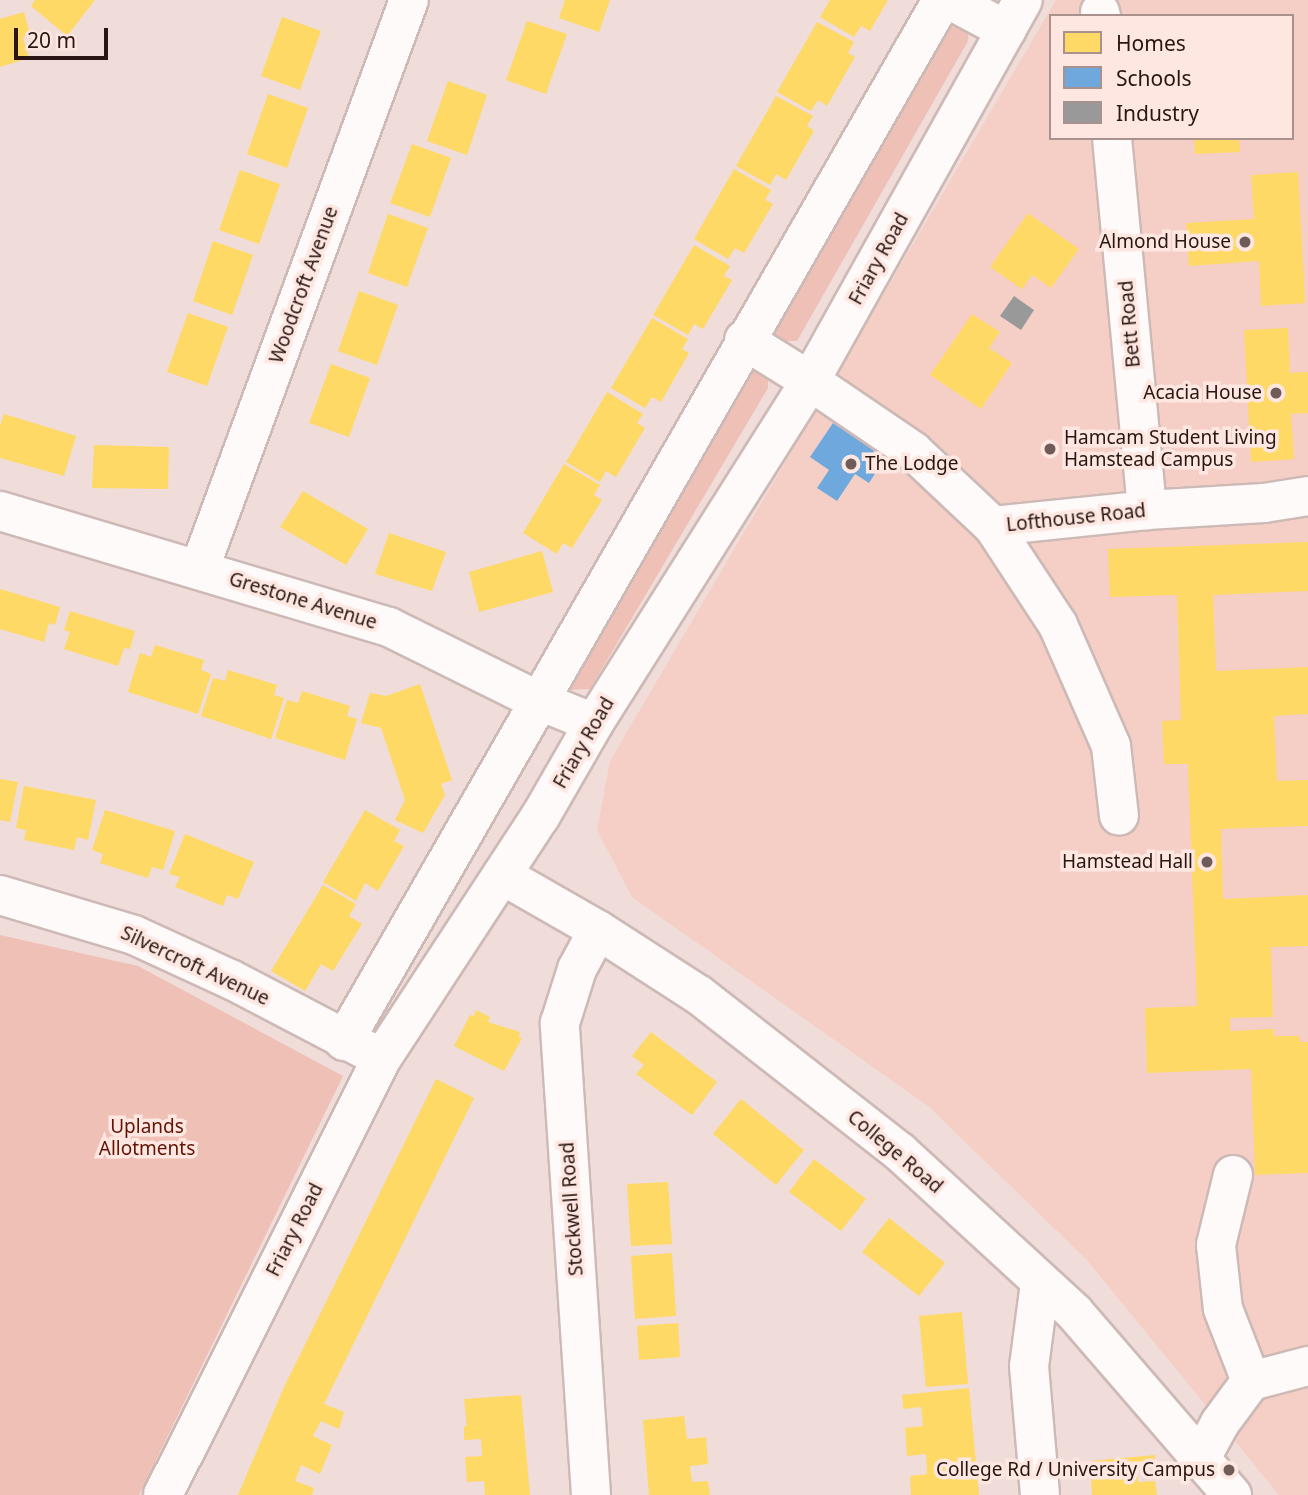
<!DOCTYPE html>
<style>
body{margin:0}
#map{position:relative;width:1308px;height:1495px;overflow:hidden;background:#f0dcd8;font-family:"Noto Sans",sans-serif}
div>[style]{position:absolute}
.built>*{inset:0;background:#f5cfc6}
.green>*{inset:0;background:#efc0b6}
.homes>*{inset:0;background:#ffd966}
.schools>*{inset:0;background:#6fa8dc}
.industry>*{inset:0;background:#999}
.roads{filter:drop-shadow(2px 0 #cdb9b5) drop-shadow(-2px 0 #cdb9b5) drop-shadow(0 2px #cdb9b5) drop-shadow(0 -2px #cdb9b5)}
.minor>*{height:38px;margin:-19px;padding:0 19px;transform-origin:19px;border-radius:19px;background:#fdfaf9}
.dots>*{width:19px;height:19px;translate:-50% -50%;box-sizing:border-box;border:4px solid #fee6e1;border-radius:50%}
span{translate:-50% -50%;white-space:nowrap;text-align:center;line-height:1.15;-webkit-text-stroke:7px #fee6e1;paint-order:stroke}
.poi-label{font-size:19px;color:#291511}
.right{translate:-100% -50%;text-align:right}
.left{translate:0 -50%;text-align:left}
.street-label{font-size:19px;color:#291511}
.park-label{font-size:19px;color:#631203}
.legend{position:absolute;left:1049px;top:14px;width:245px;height:126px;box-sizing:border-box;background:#fee6e1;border:2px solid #a9928e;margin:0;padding:9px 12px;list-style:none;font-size:21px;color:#291511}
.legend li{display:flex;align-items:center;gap:14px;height:35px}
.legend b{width:35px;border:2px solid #a9928e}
.scale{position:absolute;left:14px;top:28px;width:94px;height:32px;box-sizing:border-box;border:4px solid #291511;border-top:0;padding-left:9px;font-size:21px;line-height:24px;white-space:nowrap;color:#291511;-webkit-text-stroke:5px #fee6e1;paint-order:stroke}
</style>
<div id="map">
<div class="built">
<i style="clip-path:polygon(evenodd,1056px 0,1308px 0,1308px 1495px,1279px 1495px,1086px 1259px,928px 1106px,632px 897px,597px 830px,610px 761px,1056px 0,1051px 16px,1292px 16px,1292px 138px,1051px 138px,1051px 16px)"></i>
</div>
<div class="green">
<i style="clip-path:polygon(947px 13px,969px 22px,968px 41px,797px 341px,776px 341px,763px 328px)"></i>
<i style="clip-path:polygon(744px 362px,768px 372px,768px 388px,590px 689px,566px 690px)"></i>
<i style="clip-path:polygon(0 935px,138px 966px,343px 1076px,139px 1495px,0 1495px)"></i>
</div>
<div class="homes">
<i style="clip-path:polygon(35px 0,95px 0,67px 36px,31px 6px)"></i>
<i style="clip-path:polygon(565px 0,610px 0,599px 32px,559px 18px)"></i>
<i style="clip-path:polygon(830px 0,888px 0,870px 31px,861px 26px,854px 37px,820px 17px)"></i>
<i style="clip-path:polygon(24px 12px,30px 34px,23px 37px,29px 58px,0 67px,0 19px)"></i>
<i style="clip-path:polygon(282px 17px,321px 31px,300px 90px,261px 76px)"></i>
<i style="clip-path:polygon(527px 21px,567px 34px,546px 94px,506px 80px)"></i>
<i style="clip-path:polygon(817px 22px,854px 42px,848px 53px,855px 57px,827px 106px,818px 100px,811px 111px,777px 92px)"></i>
<i style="clip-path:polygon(448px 81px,487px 95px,467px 155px,427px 141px)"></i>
<i style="clip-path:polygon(268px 94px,308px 108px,287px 168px,247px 154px)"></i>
<i style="clip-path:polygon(776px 96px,813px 116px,807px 126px,814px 131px,786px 180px,776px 174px,770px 185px,736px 166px)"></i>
<i style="clip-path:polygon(1194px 138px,1239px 138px,1240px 152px,1195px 154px)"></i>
<i style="clip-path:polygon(412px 144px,451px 158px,430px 217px,390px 203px)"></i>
<i style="clip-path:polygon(734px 169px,771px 190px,765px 200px,773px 204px,744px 253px,735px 248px,728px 259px,694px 239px)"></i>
<i style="clip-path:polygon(240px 170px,280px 184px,259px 244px,219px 230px)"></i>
<i style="clip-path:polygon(1298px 172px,1305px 303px,1261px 306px,1259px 261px,1189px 266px,1186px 223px,1254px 219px,1251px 175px)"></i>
<i style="clip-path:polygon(1028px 213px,1079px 249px,1051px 288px,1032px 275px,1022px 289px,990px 267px)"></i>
<i style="clip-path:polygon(388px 214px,428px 228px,407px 287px,368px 273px)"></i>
<i style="clip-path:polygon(213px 241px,253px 255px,232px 315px,193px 301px)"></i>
<i style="clip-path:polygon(694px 245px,730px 266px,724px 276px,732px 280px,703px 329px,694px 324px,688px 335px,653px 315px)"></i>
<i style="clip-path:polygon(359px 291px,398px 305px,377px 365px,338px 351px)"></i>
<i style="clip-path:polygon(188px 313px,228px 327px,207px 386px,167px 372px)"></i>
<i style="clip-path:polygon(972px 314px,1000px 332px,989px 348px,1012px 363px,981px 409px,930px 375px)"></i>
<i style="clip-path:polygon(652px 318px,688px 339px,682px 349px,689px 353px,661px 402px,652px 397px,645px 408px,611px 388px)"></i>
<i style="clip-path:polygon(1288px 328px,1290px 373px,1308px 372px,1308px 413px,1291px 414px,1294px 459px,1251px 462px,1244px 330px)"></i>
<i style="clip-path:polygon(331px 364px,370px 378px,349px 437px,309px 423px)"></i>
<i style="clip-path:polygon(607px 392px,643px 414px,637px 423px,645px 428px,616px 477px,606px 471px,600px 482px,566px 462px)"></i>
<i style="clip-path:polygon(4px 414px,76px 436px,64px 476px,0 458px,0 426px)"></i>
<i style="clip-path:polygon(94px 445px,169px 447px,168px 489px,92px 488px)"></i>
<i style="clip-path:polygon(564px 464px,600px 485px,594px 495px,602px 500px,572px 548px,563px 543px,557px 554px,523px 533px)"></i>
<i style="clip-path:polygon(303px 491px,368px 529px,346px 565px,280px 527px)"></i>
<i style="clip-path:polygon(389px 533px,446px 552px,432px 591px,375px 574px)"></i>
<i style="clip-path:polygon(1308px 542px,1308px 591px,1213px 595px,1216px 671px,1308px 667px,1308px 714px,1274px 716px,1277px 781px,1308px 780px,1308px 826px,1221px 829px,1223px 899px,1308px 895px,1308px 946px,1271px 947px,1273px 1017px,1230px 1018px,1230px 1031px,1274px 1029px,1274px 1036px,1299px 1036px,1300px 1042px,1308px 1042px,1308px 1173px,1255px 1175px,1251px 1069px,1147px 1073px,1145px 1008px,1197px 1006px,1188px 764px,1164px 764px,1162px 721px,1181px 720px,1177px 595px,1110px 597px,1108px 549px)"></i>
<i style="clip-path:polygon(542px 551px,553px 592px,479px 612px,469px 572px)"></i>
<i style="clip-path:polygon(0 589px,60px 607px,55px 625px,49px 623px,44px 642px,0 629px)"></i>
<i style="clip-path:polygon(70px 611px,135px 631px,130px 649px,124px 648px,118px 666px,64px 649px,70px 632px,64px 630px)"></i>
<i style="clip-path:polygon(155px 645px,204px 660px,201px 670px,211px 674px,198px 714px,128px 692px,140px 653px,151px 657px)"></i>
<i style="clip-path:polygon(228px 670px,277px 685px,274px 695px,284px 698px,271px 739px,201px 716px,213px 678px,225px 681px)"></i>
<i style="clip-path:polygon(420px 684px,452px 780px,441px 784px,445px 795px,423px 833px,395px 820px,405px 800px,381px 728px,361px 723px,370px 693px,386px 696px)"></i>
<i style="clip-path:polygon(302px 691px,350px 706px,347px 716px,357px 719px,345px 760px,275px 738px,287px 700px,298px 703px)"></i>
<i style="clip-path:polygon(0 779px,18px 782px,10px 822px,0 820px)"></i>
<i style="clip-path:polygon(24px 786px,96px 800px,88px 840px,77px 837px,74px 850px,24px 840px,26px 830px,16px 828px)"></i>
<i style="clip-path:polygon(105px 810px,175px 831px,163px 870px,152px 867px,148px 878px,100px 863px,103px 854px,92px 850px)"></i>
<i style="clip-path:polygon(365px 810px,400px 830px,394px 841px,404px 846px,378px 891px,365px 883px,356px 901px,323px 882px)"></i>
<i style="clip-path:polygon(185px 834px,254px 862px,238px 899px,227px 895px,223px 906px,175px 887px,180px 877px,169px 874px)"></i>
<i style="clip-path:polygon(323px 885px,356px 904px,349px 916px,362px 924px,333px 971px,321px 964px,305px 991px,271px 971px)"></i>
<i style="clip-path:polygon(476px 1010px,490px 1017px,488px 1022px,520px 1032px,519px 1037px,522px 1038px,504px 1071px,454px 1046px,470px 1015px,474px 1016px)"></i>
<i style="clip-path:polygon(651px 1032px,717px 1082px,692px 1115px,636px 1074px,644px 1065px,632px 1056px)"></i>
<i style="clip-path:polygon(436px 1079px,474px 1098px,324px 1404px,344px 1412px,339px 1429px,321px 1421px,313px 1436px,332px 1445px,320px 1474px,301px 1465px,295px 1481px,314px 1488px,312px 1495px,238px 1495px,285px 1385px)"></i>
<i style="clip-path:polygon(741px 1099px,804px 1150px,776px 1185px,713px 1134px)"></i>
<i style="clip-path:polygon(814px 1159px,866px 1199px,841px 1231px,789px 1192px)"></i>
<i style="clip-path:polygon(668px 1182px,672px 1244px,631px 1246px,627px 1184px)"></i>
<i style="clip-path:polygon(889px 1218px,945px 1263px,919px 1296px,862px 1252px)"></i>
<i style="clip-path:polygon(672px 1253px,676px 1316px,635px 1319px,631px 1256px)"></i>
<i style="clip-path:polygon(962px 1312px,968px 1384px,926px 1387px,919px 1316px)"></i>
<i style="clip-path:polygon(678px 1323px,680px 1357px,639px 1360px,637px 1326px)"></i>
<i style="clip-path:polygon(969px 1388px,979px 1495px,911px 1495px,910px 1476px,927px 1474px,926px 1454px,907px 1456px,905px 1428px,923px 1426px,922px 1416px,921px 1407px,903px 1409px,902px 1395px)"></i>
<i style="clip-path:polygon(521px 1395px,530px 1495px,485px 1495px,484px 1481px,467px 1482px,465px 1457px,482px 1456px,481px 1439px,464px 1440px,464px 1426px,467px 1426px,464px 1399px)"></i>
<i style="clip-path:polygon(684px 1416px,687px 1439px,706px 1437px,708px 1464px,690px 1466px,692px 1482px,708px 1481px,710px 1495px,649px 1495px,643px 1420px)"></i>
<i style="clip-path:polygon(1155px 1455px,1155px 1464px,1136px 1466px,1138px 1482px,1155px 1481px,1157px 1495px,1092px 1495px,1090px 1461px)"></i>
</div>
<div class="schools">
<i style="clip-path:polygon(833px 423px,885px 458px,869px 483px,855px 474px,837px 501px,817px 488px,829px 470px,810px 457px)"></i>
</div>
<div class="industry">
<i style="clip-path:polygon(1014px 296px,1034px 310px,1021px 330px,1000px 316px)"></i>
</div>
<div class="roads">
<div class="minor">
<i style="left:950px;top:0;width:64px;rotate:28.2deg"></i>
<i style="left:1100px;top:12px;width:4px;rotate:76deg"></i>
<i style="left:1112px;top:138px;width:374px;rotate:84.6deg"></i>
<i style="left:744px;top:340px;width:78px;rotate:31.8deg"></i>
<i style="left:810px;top:381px;width:125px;rotate:34.2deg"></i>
<i style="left:913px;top:451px;width:110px;rotate:43.2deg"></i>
<i style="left:993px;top:526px;width:155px;rotate:-5.9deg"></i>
<i style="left:1147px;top:510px;width:117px;rotate:-3.4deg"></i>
<i style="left:1264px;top:503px;width:45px;rotate:-9deg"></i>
<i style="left:0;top:511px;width:406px;rotate:16.6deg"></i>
<i style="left:389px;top:627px;width:165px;rotate:26.3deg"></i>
<i style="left:537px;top:700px;width:61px;rotate:22deg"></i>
<i style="left:993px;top:526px;width:118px;rotate:56.7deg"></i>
<i style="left:1058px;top:625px;width:132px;rotate:66.3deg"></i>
<i style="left:1111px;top:746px;width:70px;rotate:83.5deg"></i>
<i style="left:199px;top:570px;width:607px;rotate:-69.78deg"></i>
<i style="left:502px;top:875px;width:111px;rotate:29.8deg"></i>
<i style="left:598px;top:930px;width:120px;rotate:32.8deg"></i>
<i style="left:699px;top:995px;width:255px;rotate:38deg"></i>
<i style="left:900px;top:1152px;width:236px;rotate:42.6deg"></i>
<i style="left:1074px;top:1312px;width:242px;rotate:49.2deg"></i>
<i style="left:0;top:895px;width:140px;rotate:16.6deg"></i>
<i style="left:134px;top:935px;width:108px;rotate:24.7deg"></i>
<i style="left:232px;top:980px;width:153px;rotate:27.6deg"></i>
<i style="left:344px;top:1041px;width:1201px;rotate:-60.12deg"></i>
<i style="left:1233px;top:1175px;width:72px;rotate:103.7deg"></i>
<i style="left:1216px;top:1245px;width:64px;rotate:83.8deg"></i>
<i style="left:1223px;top:1309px;width:77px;rotate:68.7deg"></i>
<i style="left:1040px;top:1283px;width:84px;rotate:97.5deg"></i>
<i style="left:1029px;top:1366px;width:129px;rotate:85.1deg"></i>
<i style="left:1200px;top:1460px;width:42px;rotate:-61.6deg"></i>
<i style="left:1220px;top:1423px;width:52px;rotate:-53.6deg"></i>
<i style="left:1251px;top:1381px;width:59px;rotate:-14.7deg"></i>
<i style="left:163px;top:1495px;width:489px;rotate:-63.4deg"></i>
<i style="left:382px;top:1058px;width:288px;rotate:-56.8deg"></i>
<i style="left:540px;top:817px;width:108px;rotate:-60.1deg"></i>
<i style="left:594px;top:723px;width:404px;rotate:-57.7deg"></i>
<i style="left:810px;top:381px;width:436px;rotate:-60.8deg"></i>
<i style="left:591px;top:1495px;width:473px;rotate:-93.8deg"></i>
<i style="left:560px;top:1023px;width:57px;rotate:-72.5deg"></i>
<i style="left:577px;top:969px;width:44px;rotate:-61.7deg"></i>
</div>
</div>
<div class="dots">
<i style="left:1245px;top:242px;background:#6f5b57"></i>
<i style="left:1276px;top:393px;background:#6f5b57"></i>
<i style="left:1050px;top:449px;background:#6f5b57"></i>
<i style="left:851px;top:464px;background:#6f5b57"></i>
<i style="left:1207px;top:862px;background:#6f5b57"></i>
<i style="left:1229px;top:1470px;background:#6f5b57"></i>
</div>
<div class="poi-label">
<span class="right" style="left:1231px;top:242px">Almond House</span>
<span class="right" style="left:1262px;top:393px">Acacia House</span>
<span class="left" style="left:1064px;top:449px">Hamcam Student Living<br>Hamstead Campus</span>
<span class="left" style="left:865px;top:464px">The Lodge</span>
<span class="right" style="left:1193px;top:862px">Hamstead Hall</span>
<span class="right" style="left:1215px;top:1470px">College Rd / University Campus</span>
</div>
<div class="street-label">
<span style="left:879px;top:259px;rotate:-61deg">Friary Road</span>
<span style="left:304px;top:285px;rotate:-70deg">Woodcroft Avenue</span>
<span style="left:1130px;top:324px;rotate:-95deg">Bett Road</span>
<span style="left:1076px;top:518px;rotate:-6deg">Lofthouse Road</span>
<span style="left:303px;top:601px;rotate:17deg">Grestone Avenue</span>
<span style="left:584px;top:743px;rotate:-60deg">Friary Road</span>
<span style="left:195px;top:966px;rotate:25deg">Silvercroft Avenue</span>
<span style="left:895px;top:1152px;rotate:40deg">College Road</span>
<span style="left:572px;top:1209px;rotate:-94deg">Stockwell Road</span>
<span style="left:295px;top:1230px;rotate:-63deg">Friary Road</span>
</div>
<div class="park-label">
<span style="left:147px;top:1138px">Uplands<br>Allotments</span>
</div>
<ul class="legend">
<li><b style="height:19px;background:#ffd966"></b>Homes</li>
<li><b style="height:19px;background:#6fa8dc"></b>Schools</li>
<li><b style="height:19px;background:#999"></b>Industry</li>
</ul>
<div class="scale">20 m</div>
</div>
